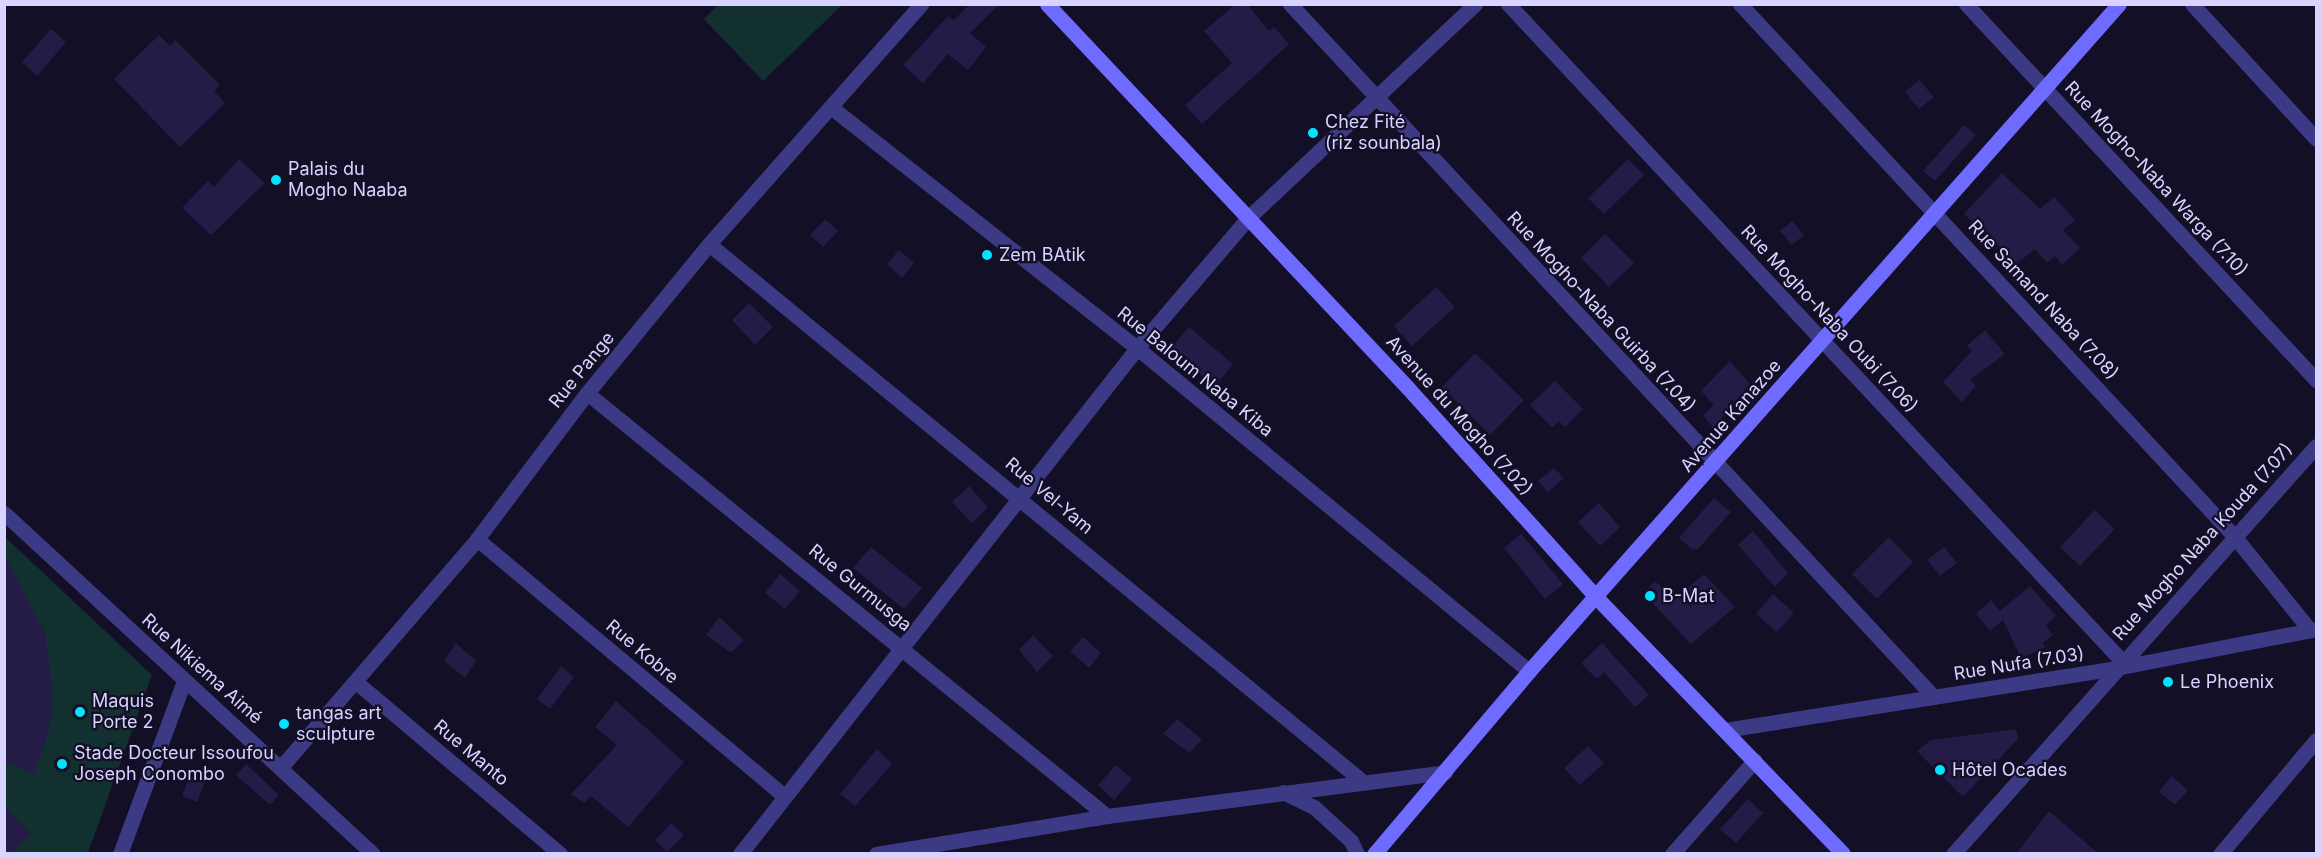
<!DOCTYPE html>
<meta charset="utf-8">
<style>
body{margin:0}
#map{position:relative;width:2321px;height:858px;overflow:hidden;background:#130f26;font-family:Inter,sans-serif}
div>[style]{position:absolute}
.green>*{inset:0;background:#12302f}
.building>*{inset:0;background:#241b47}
.street>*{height:15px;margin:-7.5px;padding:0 7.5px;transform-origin:7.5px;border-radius:7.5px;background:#3d3a85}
.secondary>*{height:15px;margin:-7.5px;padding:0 7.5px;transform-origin:7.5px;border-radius:7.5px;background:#6f6bff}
.dots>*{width:16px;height:16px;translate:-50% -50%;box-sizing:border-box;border:3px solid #130f26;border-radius:50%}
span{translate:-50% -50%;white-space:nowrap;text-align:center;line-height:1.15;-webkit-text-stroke:4.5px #130f26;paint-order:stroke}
.poi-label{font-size:18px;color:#d9d4ff}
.left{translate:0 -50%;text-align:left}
.street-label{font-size:18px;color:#d9d4ff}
.frame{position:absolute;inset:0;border:6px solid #d9d4ff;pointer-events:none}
</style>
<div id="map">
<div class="green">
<i style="clip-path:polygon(718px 5px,718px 4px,842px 5px,763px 81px,704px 19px)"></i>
<i style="clip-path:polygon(4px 536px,152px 675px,88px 853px,5px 853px)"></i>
</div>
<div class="building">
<i style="clip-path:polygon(970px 4px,1000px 4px,970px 33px,986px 47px,968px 70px,948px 54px,923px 83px,903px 65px,948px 16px,954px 20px)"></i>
<i style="clip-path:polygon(1236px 4px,1247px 4px,1269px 31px,1274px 27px,1289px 44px,1202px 124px,1185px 105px,1232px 63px,1204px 31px)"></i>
<i style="clip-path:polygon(51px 29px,66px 42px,37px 76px,22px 62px)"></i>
<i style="clip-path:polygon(159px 35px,170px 46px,175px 40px,220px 85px,214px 91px,225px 103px,180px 147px,114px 79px)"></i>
<i style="clip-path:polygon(1919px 80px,1934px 97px,1919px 109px,1905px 92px)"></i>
<i style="clip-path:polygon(1964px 125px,1976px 135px,1935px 181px,1923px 171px)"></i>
<i style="clip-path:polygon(239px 159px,265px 183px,211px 235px,182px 208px,208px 181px,214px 187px)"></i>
<i style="clip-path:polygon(1628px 159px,1644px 175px,1604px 214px,1588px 198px)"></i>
<i style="clip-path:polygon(2002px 173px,2040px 209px,2054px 197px,2075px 220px,2063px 230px,2080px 248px,2062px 265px,2055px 256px,2047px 263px,2035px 249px,2015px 265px,1984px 228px,1982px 231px,1964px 214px)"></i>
<i style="clip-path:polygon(825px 219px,838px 231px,823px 247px,810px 235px)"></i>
<i style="clip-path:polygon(1792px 221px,1804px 235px,1792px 245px,1780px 231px)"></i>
<i style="clip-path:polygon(1605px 234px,1634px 263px,1609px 287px,1581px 258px)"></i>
<i style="clip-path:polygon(899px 250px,914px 263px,902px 278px,887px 264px)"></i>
<i style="clip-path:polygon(1436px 287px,1455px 307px,1412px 346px,1394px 326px)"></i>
<i style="clip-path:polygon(749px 303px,773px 327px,755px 345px,732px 320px)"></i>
<i style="clip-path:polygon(1189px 327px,1233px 364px,1215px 386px,1170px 349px)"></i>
<i style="clip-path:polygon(1985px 330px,2005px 354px,1970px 380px,1976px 386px,1962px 402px,1943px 382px,1972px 351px,1967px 346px)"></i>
<i style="clip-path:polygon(1475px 353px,1524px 400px,1490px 435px,1442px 387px)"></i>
<i style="clip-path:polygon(1730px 361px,1750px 384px,1713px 428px,1703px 415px,1714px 405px,1701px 391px)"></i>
<i style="clip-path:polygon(1555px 381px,1583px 409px,1565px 427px,1559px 421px,1552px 428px,1530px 405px)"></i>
<i style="clip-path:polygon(1554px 468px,1564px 478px,1548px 492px,1538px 481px)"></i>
<i style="clip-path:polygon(969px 486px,988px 507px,972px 523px,952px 502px)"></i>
<i style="clip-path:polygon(1714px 498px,1731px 512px,1698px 549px,1692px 549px,1679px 538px)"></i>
<i style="clip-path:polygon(1599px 503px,1620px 527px,1600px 546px,1578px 522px)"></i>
<i style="clip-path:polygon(2095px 510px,2115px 529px,2080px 566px,2060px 547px)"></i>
<i style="clip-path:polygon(1753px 531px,1788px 573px,1775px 587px,1738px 545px)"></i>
<i style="clip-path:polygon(1521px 534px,1563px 584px,1545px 599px,1504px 548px)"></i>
<i style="clip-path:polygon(1889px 537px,1913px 562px,1877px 599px,1852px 574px)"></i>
<i style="clip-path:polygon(871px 547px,922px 588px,904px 609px,853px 568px)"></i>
<i style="clip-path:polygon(1944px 547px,1957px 563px,1940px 576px,1927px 560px)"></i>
<i style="clip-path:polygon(4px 554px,45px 633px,50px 673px,53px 707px,45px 744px,33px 774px,4px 761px)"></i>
<i style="clip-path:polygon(780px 574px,800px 591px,785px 609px,765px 593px)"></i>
<i style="clip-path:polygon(1704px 574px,1735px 607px,1691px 644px,1643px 593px,1655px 581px,1674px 600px)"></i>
<i style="clip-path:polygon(2030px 586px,2056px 616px,2046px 625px,2053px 635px,2043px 643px,2045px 647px,2021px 658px,2003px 620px,1990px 631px,1976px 614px,1991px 600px,2000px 611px)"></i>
<i style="clip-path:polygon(1773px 594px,1794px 613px,1777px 632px,1756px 614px)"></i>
<i style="clip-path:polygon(719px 617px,744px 640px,731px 653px,706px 635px)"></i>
<i style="clip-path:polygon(1033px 635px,1053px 656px,1037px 672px,1019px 650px)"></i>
<i style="clip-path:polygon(1083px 637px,1101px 653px,1089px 668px,1070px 651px)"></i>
<i style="clip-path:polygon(456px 643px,476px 661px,465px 678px,444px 661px)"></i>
<i style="clip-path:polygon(1602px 643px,1649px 695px,1635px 707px,1604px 672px,1597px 679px,1581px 663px)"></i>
<i style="clip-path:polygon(561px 666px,574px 677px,550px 709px,537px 699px)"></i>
<i style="clip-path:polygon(616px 701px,684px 762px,628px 827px,591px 796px,584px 803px,571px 794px,617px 745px,595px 727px)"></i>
<i style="clip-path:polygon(1177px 719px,1202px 739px,1190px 753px,1163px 734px)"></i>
<i style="clip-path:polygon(2016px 729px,2018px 739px,1963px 797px,1917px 751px,1931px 740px)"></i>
<i style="clip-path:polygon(1588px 746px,1604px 763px,1580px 785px,1564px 768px)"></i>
<i style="clip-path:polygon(877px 749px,892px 764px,855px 806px,840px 794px)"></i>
<i style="clip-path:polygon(246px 764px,279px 795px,270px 805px,236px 775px)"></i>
<i style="clip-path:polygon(1116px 765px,1132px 779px,1114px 800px,1098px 785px)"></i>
<i style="clip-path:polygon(193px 768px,208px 774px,197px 802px,182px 796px)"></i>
<i style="clip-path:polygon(2171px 776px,2188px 790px,2175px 805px,2159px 792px)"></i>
<i style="clip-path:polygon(1748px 799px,1763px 813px,1736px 843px,1720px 829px)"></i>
<i style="clip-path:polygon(4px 806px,31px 834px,11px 854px,4px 854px)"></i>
<i style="clip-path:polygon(2049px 811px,2099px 854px,2016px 854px)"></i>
<i style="clip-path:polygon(671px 823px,684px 835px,667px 852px,655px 840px)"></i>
</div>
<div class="street">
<i style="left:1290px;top:4px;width:946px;rotate:47.1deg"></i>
<i style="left:1508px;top:4px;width:899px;rotate:46.94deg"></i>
<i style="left:1740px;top:4px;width:726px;rotate:47.12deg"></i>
<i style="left:2234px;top:536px;width:119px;rotate:51.1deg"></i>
<i style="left:1966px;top:4px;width:514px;rotate:47.05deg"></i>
<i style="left:2192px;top:4px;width:183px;rotate:47.4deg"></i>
<i style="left:832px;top:108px;width:388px;rotate:38.2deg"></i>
<i style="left:1137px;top:348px;width:508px;rotate:39.49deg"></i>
<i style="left:709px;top:244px;width:845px;rotate:39.43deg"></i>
<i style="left:587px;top:393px;width:670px;rotate:39.13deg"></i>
<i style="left:4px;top:513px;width:502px;rotate:42.74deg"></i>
<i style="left:477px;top:539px;width:399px;rotate:39.9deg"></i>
<i style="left:356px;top:682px;width:267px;rotate:40.1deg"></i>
<i style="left:1725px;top:730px;width:396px;rotate:-9deg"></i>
<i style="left:2116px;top:668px;width:204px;rotate:-11deg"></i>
<i style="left:282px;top:766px;width:299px;rotate:-49.3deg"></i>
<i style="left:477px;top:539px;width:183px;rotate:-53deg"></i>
<i style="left:587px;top:393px;width:193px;rotate:-50.7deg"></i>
<i style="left:709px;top:244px;width:320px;rotate:-48.5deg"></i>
<i style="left:1283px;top:792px;width:34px;rotate:26deg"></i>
<i style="left:1314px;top:807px;width:50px;rotate:42.6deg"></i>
<i style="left:1351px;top:841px;width:14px;rotate:65deg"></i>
<i style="left:120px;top:854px;width:184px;rotate:-69.7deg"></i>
<i style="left:740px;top:854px;width:643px;rotate:-51.88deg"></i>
<i style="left:1137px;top:348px;width:172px;rotate:-49.5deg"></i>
<i style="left:1249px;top:217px;width:311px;rotate:-43.3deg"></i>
<i style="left:876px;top:854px;width:234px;rotate:-9.3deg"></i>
<i style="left:1107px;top:816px;width:341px;rotate:-7.4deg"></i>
<i style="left:1672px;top:854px;width:125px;rotate:-48.6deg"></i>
<i style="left:1953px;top:854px;width:546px;rotate:-48.34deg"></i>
<i style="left:2220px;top:854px;width:149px;rotate:-49.9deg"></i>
</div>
<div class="secondary">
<i style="left:1047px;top:4px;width:526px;rotate:46.77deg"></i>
<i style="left:1407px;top:387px;width:283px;rotate:48deg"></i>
<i style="left:1596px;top:597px;width:356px;rotate:46.1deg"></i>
<i style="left:1374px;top:854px;width:240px;rotate:-49.7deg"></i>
<i style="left:1529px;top:671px;width:890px;rotate:-48.51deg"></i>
</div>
<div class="dots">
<i style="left:1313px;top:133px;background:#00e5ff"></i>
<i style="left:276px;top:180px;background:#00e5ff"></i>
<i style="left:987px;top:255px;background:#00e5ff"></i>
<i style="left:1650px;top:596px;background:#00e5ff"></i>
<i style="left:2168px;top:682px;background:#00e5ff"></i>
<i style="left:80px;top:712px;background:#00e5ff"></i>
<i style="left:284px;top:724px;background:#00e5ff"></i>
<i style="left:62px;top:764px;background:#00e5ff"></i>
<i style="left:1940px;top:770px;background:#00e5ff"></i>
</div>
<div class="poi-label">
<span class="left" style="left:1325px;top:133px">Chez Fité<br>(riz sounbala)</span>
<span class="left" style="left:288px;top:180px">Palais du<br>Mogho Naaba</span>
<span class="left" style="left:999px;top:255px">Zem BAtik</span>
<span class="left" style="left:1662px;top:596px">B-Mat</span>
<span class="left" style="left:2180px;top:682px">Le Phoenix</span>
<span class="left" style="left:92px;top:712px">Maquis<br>Porte 2</span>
<span class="left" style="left:296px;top:724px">tangas art<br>sculpture</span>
<span class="left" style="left:74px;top:764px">Stade Docteur Issoufou<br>Joseph Conombo</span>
<span class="left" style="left:1952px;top:770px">Hôtel Ocades</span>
</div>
<div class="street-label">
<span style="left:2156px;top:179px;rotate:47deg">Rue Mogho-Naba Warga (7.10)</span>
<span style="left:2043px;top:300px;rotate:47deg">Rue Samand Naba (7.08)</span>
<span style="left:1601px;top:312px;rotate:47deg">Rue Mogho-Naba Guirba (7.04)</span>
<span style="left:1829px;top:319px;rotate:47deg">Rue Mogho-Naba Oubi (7.06)</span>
<span style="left:582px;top:370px;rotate:-51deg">Rue Pange</span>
<span style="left:1195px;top:372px;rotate:39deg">Rue Baloum Naba Kiba</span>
<span style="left:1459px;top:416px;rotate:48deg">Avenue du Mogho (7.02)</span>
<span style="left:1731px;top:416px;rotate:-49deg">Avenue Kanazoe</span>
<span style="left:1049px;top:496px;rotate:40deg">Rue Vel-Yam</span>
<span style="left:2203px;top:542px;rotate:-48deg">Rue Mogho Naba Kouda (7.07)</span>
<span style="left:860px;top:588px;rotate:39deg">Rue Gurmusga</span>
<span style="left:642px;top:652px;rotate:40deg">Rue Kobre</span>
<span style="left:2019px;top:664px;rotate:-9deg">Rue Nufa (7.03)</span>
<span style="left:202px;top:669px;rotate:42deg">Rue Nikiema Aimé</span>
<span style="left:471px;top:753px;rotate:40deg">Rue Manto</span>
</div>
<div class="frame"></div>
</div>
